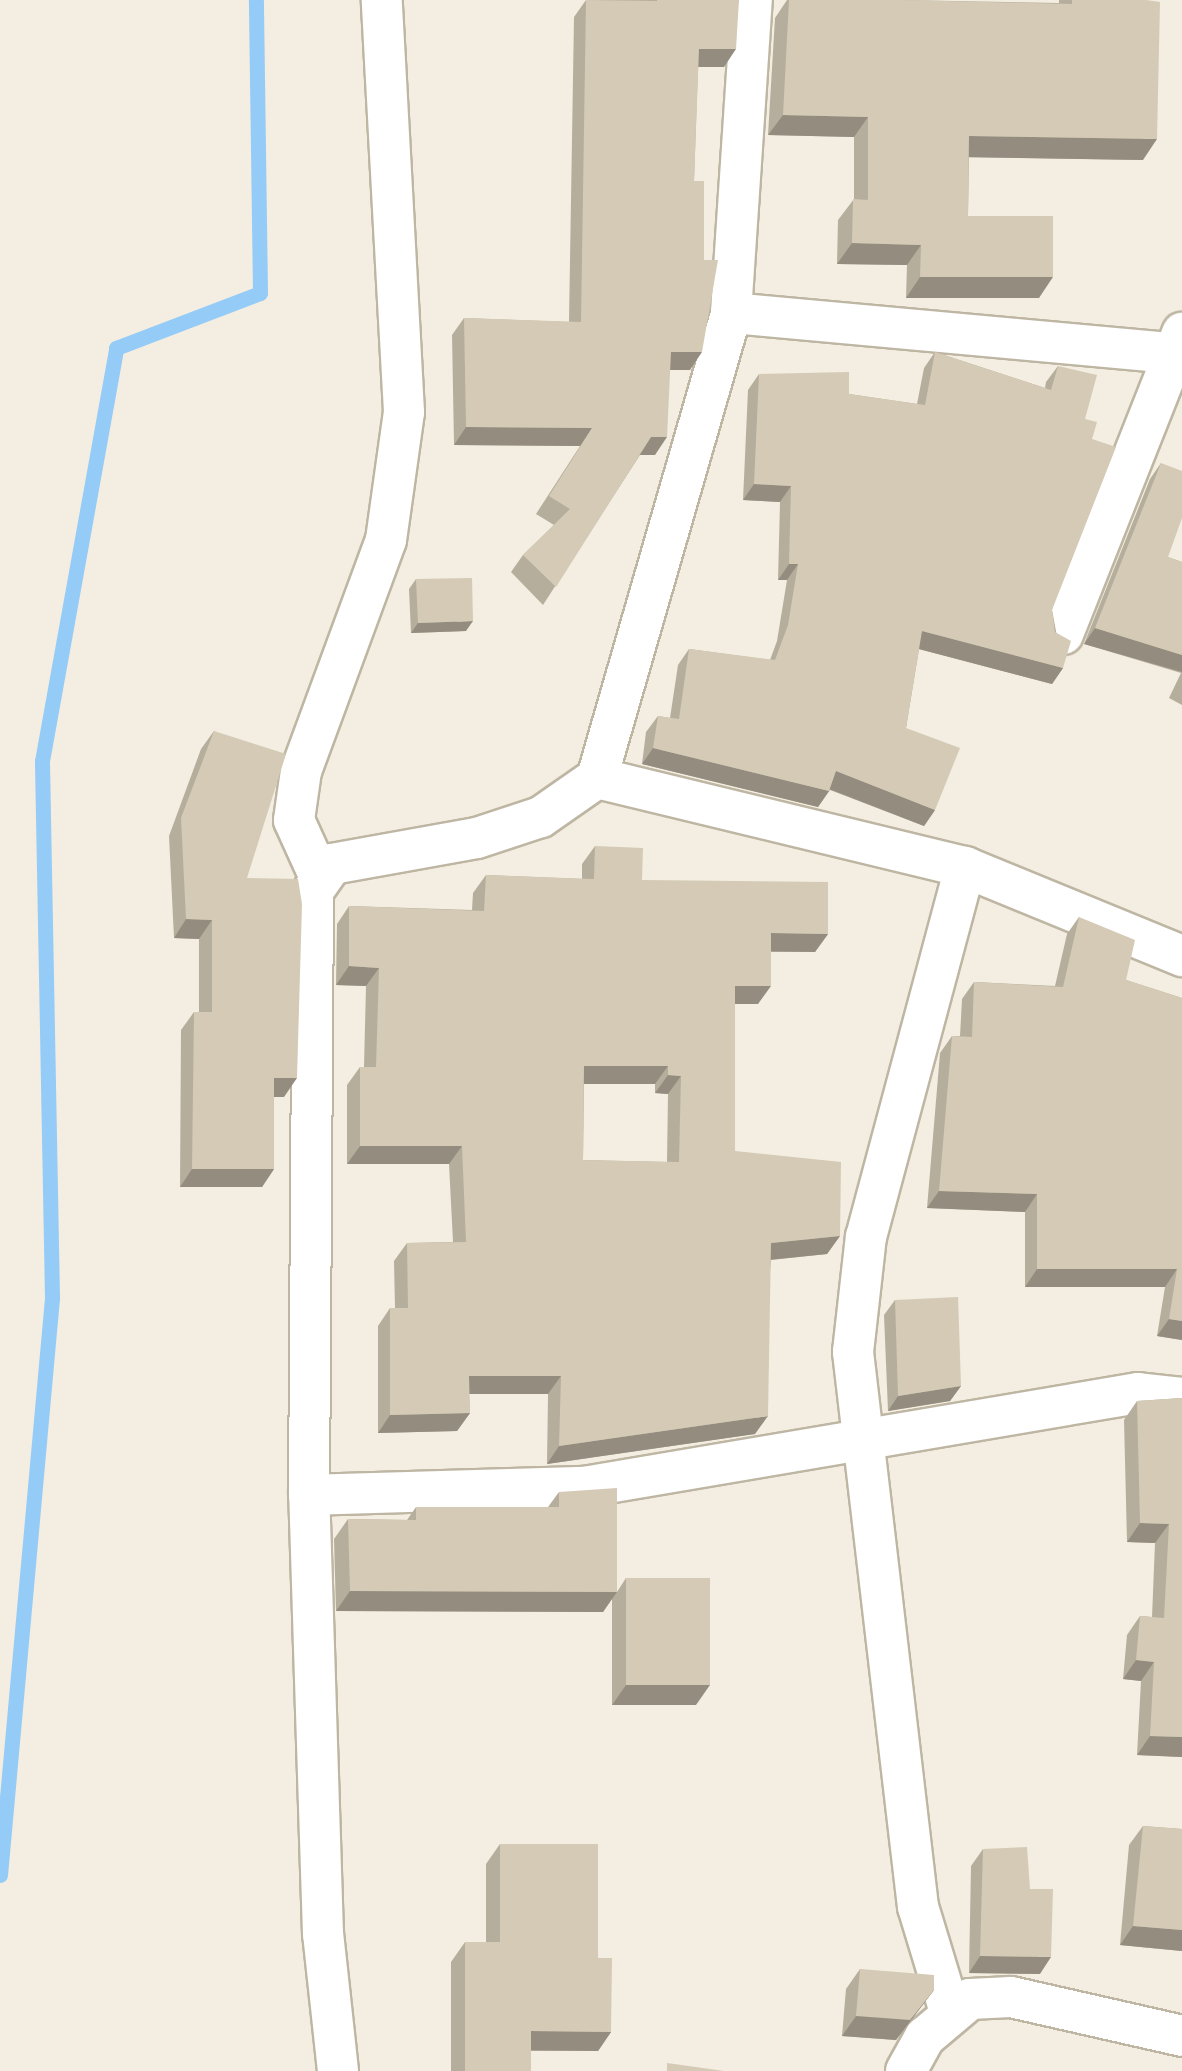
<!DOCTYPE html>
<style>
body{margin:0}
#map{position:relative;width:1182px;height:2071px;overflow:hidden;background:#f3eee1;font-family:"Public Sans",sans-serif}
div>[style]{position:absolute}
.stream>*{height:15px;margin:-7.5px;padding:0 7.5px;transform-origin:7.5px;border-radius:7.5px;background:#95cbf7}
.roads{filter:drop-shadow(2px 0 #beb6a3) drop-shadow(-2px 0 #beb6a3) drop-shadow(0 2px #beb6a3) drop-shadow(0 -2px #beb6a3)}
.minor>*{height:40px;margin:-20px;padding:0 20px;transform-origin:20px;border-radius:20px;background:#fff}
.wall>*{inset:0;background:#b6ae9c}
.shaded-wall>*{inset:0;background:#948d7f}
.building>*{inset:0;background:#d4cab5}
span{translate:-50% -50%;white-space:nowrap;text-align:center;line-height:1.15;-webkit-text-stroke:8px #fff;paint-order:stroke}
</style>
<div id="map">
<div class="stream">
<i style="left:0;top:1875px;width:579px;rotate:-84.85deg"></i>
<i style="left:52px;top:1298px;width:537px;rotate:-91.07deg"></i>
<i style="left:42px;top:761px;width:420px;rotate:-79.8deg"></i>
<i style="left:116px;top:348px;width:154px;rotate:-20.9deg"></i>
<i style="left:260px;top:293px;width:293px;rotate:-90.8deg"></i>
</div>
<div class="roads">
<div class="minor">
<i style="left:731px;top:313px;width:453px;rotate:5.2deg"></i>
<i style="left:1063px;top:634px;width:324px;rotate:-68.4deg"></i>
<i style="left:597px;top:778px;width:379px;rotate:13.6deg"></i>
<i style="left:965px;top:867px;width:235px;rotate:22.3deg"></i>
<i style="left:318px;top:873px;width:58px;rotate:-114.4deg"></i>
<i style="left:294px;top:820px;width:49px;rotate:-81.9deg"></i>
<i style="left:301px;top:771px;width:246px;rotate:-69.8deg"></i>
<i style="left:386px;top:540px;width:129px;rotate:-82deg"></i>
<i style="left:404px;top:412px;width:413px;rotate:-93.1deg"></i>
<i style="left:309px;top:1495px;width:275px;rotate:-1.7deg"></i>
<i style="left:584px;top:1487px;width:562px;rotate:-9.63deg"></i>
<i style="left:1138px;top:1393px;width:44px;rotate:6.5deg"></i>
<i style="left:950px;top:2012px;width:110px;rotate:-106.9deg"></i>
<i style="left:918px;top:1907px;width:559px;rotate:-96.68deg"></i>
<i style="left:853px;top:1352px;width:116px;rotate:-83.6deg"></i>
<i style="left:866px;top:1237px;width:383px;rotate:-75deg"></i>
<i style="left:338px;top:2071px;width:138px;rotate:-96.2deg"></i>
<i style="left:323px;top:1934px;width:439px;rotate:-91.8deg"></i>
<i style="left:309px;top:1495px;width:604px;rotate:-89.62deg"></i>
<i style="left:313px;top:891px;width:33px;rotate:-55deg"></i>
<i style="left:332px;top:864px;width:147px;rotate:-10.2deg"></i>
<i style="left:477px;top:838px;width:67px;rotate:-18.2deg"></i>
<i style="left:541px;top:817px;width:68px;rotate:-34.9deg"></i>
<i style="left:597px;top:778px;width:484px;rotate:-73.9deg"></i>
<i style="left:731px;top:313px;width:314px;rotate:-86.2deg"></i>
<i style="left:906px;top:2071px;width:39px;rotate:-61deg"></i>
<i style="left:925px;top:2037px;width:59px;rotate:-40.2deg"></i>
<i style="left:970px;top:1999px;width:41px;rotate:-2.8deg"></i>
<i style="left:1011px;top:1997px;width:175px;rotate:12.8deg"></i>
</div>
</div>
<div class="wall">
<i style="clip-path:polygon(586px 0,739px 0,724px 67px,698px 67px,694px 181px,690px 370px,670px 370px,655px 455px,640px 455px,543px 605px,511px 572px,523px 555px,554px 525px,536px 514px,580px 446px,454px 445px,452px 335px,464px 318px,569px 322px,574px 17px)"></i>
<i style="clip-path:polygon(787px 0,902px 0,1059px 3px,1059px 0,1146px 0,1143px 160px,969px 157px,968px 216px,1039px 298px,906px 298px,907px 265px,837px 264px,838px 220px,854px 199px,854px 137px,768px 135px,775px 18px)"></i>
<i style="clip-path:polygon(935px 352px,1045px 388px,1046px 382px,1058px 366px,1085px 419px,1092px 439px,1052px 610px,1063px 668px,1052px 684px,919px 649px,906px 728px,935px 810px,924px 826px,830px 790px,818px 807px,642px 764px,646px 732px,658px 716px,670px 718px,678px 665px,689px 649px,770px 660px,777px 641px,787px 580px,778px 580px,780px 502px,743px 500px,748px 390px,759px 374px,849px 394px,917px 404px,924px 368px)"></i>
<i style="clip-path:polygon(1161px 463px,1168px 557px,1182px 562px,1182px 705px,1169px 698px,1181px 673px,1084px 644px,1150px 479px)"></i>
<i style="clip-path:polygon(416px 579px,466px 631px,411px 633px,409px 589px)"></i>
<i style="clip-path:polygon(214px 731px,247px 878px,284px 1097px,274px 1097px,274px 1169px,262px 1187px,180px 1187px,181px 1030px,194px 1012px,199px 1012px,199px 939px,174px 938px,169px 836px,201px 749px)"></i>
<i style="clip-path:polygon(evenodd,595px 846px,642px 880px,828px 934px,815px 952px,771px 952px,758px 1004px,735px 1004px,735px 1151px,840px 1236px,827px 1254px,771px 1260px,755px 1434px,547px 1464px,548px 1394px,469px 1394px,470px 1413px,457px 1431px,378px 1433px,378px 1326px,390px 1308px,395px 1308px,394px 1261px,407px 1243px,453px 1242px,449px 1164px,347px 1164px,347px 1085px,360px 1067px,364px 1067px,366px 986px,336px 985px,337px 924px,349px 906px,472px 910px,473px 893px,486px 875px,582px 879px,582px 864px,595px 846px,584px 1084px,655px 1084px,655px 1093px,668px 1094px,667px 1162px,583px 1160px,584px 1084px)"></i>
<i style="clip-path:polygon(1079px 917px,1126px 980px,1182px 998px,1182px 1340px,1157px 1336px,1165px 1287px,1025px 1287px,1025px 1212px,927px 1208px,940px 1053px,952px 1036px,960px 1036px,962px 999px,974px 982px,1055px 986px,1067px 934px)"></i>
<i style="clip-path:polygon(895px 1300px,961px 1386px,950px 1401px,888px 1411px,884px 1315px)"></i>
<i style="clip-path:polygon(1182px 1398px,1182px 1757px,1137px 1755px,1141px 1681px,1123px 1679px,1127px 1635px,1140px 1616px,1152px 1617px,1155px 1543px,1127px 1542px,1124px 1420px,1137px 1401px)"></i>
<i style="clip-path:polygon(559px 1492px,617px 1592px,626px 1578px,696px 1705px,612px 1705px,612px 1598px,603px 1612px,336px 1611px,334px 1539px,348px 1519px,407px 1520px,416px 1507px,548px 1507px)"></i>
<i style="clip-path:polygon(1143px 1826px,1182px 1829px,1182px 1951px,1120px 1945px,1129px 1845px)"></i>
<i style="clip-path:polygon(500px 1844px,598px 1958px,611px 2032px,598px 2051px,531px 2051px,531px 2071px,451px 2071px,451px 1962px,465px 1942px,486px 1942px,486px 1864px)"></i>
<i style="clip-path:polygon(983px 1849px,1030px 1889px,1040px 1974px,969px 1973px,971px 1866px)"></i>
<i style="clip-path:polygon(860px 1969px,934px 1990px,896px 2040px,842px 2036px,846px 1989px)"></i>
</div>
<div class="shaded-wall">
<i style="clip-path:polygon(699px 49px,736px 49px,724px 67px,687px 67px)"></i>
<i style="clip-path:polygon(783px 115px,868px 117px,854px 137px,768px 135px)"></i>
<i style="clip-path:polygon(969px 136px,1157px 139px,1143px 160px,955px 157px)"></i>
<i style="clip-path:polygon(852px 243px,921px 245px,907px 265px,837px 264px)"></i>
<i style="clip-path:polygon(920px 277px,1053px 277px,1039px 298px,906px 298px)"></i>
<i style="clip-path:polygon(671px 352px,702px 352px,690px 370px,658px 370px)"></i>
<i style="clip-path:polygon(466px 427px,592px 428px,580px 446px,454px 445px)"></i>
<i style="clip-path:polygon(651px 437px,667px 437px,655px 455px,639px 455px)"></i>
<i style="clip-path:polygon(754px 484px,791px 486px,780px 502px,743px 500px)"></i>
<i style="clip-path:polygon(789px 564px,798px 564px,787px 580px,778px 580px)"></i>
<i style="clip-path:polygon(473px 621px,466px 631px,411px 633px,418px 623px)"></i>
<i style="clip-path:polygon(1095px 628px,1182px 655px,1182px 672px,1084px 644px)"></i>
<i style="clip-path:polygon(922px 631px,1063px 668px,1052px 684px,911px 647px)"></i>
<i style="clip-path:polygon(653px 748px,829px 791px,818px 807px,642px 764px)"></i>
<i style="clip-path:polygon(836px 771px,935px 810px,924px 826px,824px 787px)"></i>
<i style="clip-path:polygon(186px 919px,212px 920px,199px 939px,174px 938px)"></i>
<i style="clip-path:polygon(771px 933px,828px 934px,815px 952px,758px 951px)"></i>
<i style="clip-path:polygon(349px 966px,379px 968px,366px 986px,336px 985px)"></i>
<i style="clip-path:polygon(735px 986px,771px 986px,758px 1004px,722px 1004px)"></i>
<i style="clip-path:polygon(584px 1066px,668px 1066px,655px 1084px,571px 1084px)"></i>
<i style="clip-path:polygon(668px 1075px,681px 1076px,668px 1094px,655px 1093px)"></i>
<i style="clip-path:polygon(274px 1078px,297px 1078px,284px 1097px,262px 1097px)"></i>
<i style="clip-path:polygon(360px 1146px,462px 1146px,449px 1164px,347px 1164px)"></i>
<i style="clip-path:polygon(192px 1169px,274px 1169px,262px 1187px,180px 1187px)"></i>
<i style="clip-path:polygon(939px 1191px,1037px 1194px,1025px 1212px,927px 1208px)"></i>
<i style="clip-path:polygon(840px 1236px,827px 1254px,758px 1261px,771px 1243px)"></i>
<i style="clip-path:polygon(1037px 1269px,1177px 1269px,1165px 1287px,1025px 1287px)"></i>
<i style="clip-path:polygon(1169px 1319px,1182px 1321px,1182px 1340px,1157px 1336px)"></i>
<i style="clip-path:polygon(469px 1376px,561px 1376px,548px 1394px,456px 1394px)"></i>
<i style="clip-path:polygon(961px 1386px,950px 1401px,888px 1411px,898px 1396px)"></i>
<i style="clip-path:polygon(470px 1413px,457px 1431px,378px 1433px,390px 1415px)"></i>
<i style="clip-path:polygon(768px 1416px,755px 1434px,547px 1464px,559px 1446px)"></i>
<i style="clip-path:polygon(1140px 1523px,1169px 1524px,1155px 1543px,1127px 1542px)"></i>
<i style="clip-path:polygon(350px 1591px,617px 1592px,603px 1612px,336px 1611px)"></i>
<i style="clip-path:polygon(1136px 1660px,1154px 1662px,1141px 1681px,1123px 1679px)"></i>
<i style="clip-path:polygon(626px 1685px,710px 1685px,696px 1705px,612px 1705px)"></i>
<i style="clip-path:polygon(1150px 1736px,1182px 1737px,1182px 1757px,1137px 1755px)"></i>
<i style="clip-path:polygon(1133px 1926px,1182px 1930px,1182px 1951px,1120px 1945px)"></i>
<i style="clip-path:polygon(980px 1956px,1051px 1957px,1040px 1974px,969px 1973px)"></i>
<i style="clip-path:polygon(934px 1990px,896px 2040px,842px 2036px,856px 2016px)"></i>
<i style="clip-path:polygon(531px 2031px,611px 2032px,598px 2051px,518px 2050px)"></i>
</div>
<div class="building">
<i style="clip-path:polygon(586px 0,657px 1px,657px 0,739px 0,736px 49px,699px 49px,694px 181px,704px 181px,704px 260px,718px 260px,702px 352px,671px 352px,667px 437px,651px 437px,556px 587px,523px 555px,570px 509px,549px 496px,592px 428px,466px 427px,464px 318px,581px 322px)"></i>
<i style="clip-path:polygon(789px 0,902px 0,1072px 4px,1072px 0,1146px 0,1160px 2px,1157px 139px,969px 136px,968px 216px,1053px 216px,1053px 277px,920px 277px,921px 245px,852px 243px,853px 199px,868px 200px,868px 117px,783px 115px)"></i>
<i style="clip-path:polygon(935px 352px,1051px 390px,1058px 366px,1097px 375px,1085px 419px,1097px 422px,1092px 439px,1116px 447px,1052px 610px,1055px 632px,1071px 641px,1063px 668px,922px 631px,906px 728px,960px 748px,935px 810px,836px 771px,829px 791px,653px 748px,658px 716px,679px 719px,689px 649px,775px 660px,788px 625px,798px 564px,789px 564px,791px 486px,754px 484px,759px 374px,849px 372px,849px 394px,925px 405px)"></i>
<i style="clip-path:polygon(1161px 463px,1182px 471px,1182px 518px,1168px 557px,1182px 562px,1182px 655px,1095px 628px)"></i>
<i style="clip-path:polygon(472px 578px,473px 621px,418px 623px,416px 579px)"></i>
<i style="clip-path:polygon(214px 731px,286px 754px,247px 878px,298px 879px,302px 904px,297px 1078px,274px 1078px,274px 1169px,192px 1169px,194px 1012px,212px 1012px,212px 920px,186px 919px,181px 818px)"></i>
<i style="clip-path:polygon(evenodd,595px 846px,643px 848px,642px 880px,828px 882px,828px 934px,771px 933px,771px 986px,735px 986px,735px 1151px,841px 1162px,840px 1236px,771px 1243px,768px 1416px,559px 1446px,561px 1376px,469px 1376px,470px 1413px,390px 1415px,390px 1308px,408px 1308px,407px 1243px,466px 1242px,462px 1146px,360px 1146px,360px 1067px,376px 1067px,379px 968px,349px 966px,349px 906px,484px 911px,486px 875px,594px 879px,595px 846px,584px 1066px,668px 1066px,668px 1075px,681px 1076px,679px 1162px,583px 1160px,584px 1066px)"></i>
<i style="clip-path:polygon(1079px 917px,1135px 940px,1126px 980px,1182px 998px,1182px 1321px,1169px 1319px,1177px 1269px,1037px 1269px,1037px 1194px,939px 1191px,952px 1036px,972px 1037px,974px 982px,1063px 987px)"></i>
<i style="clip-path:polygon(958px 1297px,961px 1386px,898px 1396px,895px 1300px)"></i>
<i style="clip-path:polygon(1182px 1398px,1182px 1737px,1150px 1736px,1154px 1662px,1136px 1660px,1140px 1616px,1164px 1618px,1169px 1524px,1140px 1523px,1137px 1401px)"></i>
<i style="clip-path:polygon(617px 1488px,617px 1592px,350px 1591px,348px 1519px,416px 1520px,416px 1507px,559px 1507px,559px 1492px)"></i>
<i style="clip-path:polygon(626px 1578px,710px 1578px,710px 1685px,626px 1685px)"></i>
<i style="clip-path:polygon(1143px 1826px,1182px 1829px,1182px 1930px,1133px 1926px)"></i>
<i style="clip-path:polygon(500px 1844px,598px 1844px,598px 1958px,612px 1958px,611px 2032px,531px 2031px,531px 2071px,465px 2071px,465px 1942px,500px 1942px)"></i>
<i style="clip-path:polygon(1027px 1847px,1030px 1889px,1053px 1889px,1051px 1957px,980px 1956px,983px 1849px)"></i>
<i style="clip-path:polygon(860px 1969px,934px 1975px,934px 1990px,910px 2020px,856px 2016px)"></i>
<i style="clip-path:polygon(667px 2063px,724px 2071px,667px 2071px)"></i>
</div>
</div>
